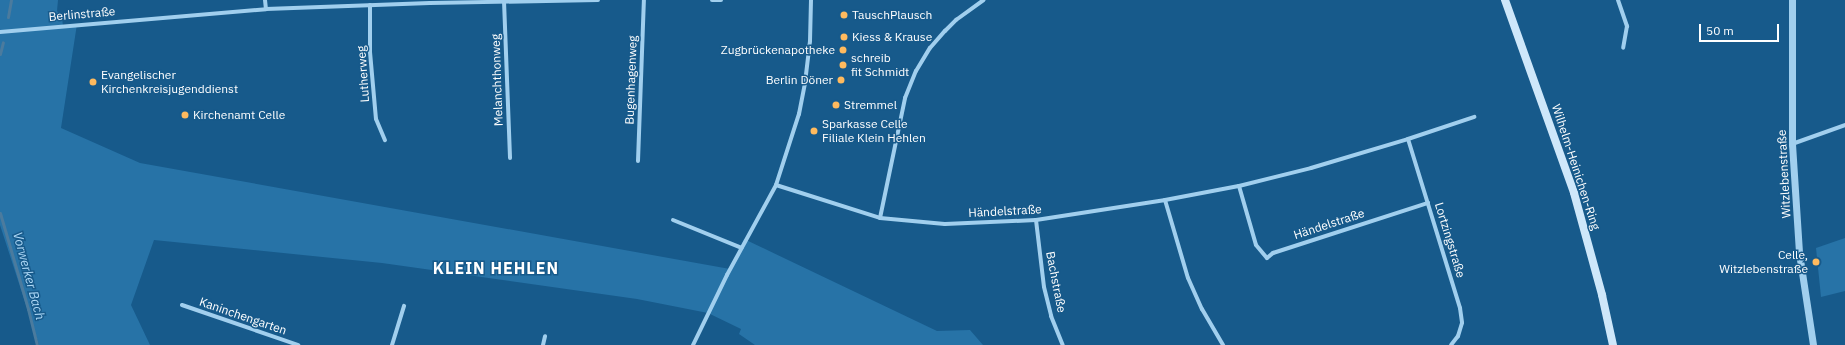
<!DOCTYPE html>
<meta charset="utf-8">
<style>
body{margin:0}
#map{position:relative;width:1845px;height:345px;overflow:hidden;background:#175a8b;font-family:"IBM Plex Sans",sans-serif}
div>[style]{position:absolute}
.green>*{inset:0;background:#2773a7}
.stream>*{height:3px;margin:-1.5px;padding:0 1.5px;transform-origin:1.5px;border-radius:1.5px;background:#4b7b9e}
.minor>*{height:4px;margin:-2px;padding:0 2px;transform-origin:2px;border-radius:2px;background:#a1cfee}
.tertiary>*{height:7px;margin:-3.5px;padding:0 3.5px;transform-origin:3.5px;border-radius:3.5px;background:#a1cfee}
.secondary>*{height:8px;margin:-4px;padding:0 4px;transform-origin:4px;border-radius:4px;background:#cee7fa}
.dots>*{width:11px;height:11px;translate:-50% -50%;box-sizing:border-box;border:2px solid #175a8b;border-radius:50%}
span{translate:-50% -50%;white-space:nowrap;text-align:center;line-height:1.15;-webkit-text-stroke:3px #175a8b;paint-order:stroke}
.street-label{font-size:12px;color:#fff}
.poi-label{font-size:12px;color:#fff}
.left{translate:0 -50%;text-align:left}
.right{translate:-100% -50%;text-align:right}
.water-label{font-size:13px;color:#add8f6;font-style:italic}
.district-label{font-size:16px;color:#fff;font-weight:700;letter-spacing:1px}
.scale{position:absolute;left:1699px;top:24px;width:80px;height:18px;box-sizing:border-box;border:2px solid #fff;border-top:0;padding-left:5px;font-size:12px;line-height:14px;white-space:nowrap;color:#fff;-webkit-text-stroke:3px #175a8b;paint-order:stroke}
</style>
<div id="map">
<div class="green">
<i style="clip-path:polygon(0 0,58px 0,57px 11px,62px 18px,63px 26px,77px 24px,61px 128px,140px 163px,730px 269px,744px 239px,937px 331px,970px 330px,983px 345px,755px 345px,739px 334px,741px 329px,708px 313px,637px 299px,382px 263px,154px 240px,131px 305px,150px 345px,39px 345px,0 225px)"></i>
<i style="clip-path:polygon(1845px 238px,1845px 291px,1821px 297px,1816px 248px)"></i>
</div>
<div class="stream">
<i style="left:8px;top:17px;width:17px;rotate:-80deg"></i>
<i style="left:0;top:54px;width:12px;rotate:-76deg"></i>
<i style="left:0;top:213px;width:100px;rotate:73.7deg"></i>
<i style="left:28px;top:309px;width:37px;rotate:76deg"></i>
</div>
<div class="minor">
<i style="left:265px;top:0;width:9px;rotate:84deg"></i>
<i style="left:712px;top:0;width:9px"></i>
<i style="left:1618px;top:0;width:28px;rotate:71deg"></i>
<i style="left:1627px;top:26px;width:22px;rotate:100deg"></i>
<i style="left:504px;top:1px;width:157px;rotate:87.8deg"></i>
<i style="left:370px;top:5px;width:47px;rotate:90deg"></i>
<i style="left:370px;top:52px;width:67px;rotate:84.9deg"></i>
<i style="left:376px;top:119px;width:23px;rotate:67deg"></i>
<i style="left:0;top:32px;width:267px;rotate:-4.9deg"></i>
<i style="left:266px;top:9px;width:164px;rotate:-2.1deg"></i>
<i style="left:430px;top:3px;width:168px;rotate:-1deg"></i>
<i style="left:1408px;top:139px;width:177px;rotate:72.9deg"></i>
<i style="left:1460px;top:308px;width:15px;rotate:82deg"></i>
<i style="left:1462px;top:323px;width:14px;rotate:107deg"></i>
<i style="left:1458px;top:336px;width:11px;rotate:128deg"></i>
<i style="left:1792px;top:144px;width:56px;rotate:-19.7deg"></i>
<i style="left:638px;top:161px;width:161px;rotate:-87.9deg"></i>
<i style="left:776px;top:185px;width:109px;rotate:17.6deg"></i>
<i style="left:880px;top:218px;width:65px;rotate:5.3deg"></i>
<i style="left:945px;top:224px;width:91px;rotate:-2.5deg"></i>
<i style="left:1036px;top:220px;width:131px;rotate:-8.8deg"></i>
<i style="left:1165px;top:200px;width:75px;rotate:-10.7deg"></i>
<i style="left:1239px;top:186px;width:74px;rotate:-14deg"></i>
<i style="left:1311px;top:168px;width:101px;rotate:-16.6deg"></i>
<i style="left:1408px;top:139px;width:70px;rotate:-18.4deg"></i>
<i style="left:1239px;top:186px;width:61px;rotate:73.9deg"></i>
<i style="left:1256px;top:245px;width:17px;rotate:50deg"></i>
<i style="left:1267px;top:258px;width:8px;rotate:-40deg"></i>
<i style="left:1273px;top:253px;width:163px;rotate:-17.9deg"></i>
<i style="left:1165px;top:200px;width:81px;rotate:73.6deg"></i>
<i style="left:1188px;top:278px;width:34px;rotate:66deg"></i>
<i style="left:1202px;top:309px;width:42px;rotate:59.7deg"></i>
<i style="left:880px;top:218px;width:123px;rotate:-78.2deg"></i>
<i style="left:905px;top:98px;width:29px;rotate:-68deg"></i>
<i style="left:916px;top:71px;width:27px;rotate:-59deg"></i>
<i style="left:930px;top:48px;width:23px;rotate:-49deg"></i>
<i style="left:945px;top:31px;width:16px;rotate:-45deg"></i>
<i style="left:956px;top:20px;width:34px;rotate:-36deg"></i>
<i style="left:673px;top:220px;width:74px;rotate:22.1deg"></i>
<i style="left:1036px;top:220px;width:67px;rotate:83.2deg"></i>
<i style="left:1044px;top:287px;width:30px;rotate:76deg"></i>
<i style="left:1051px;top:316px;width:31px;rotate:68deg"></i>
<i style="left:182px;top:305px;width:123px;rotate:19deg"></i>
<i style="left:392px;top:345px;width:41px;rotate:-72.9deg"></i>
<i style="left:543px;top:345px;width:9px;rotate:-77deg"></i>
<i style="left:693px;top:345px;width:78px;rotate:-64.1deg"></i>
<i style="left:727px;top:275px;width:102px;rotate:-61.4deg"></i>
<i style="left:776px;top:185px;width:75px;rotate:-72.1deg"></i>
<i style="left:799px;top:114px;width:32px;rotate:-79deg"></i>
<i style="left:805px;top:83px;width:42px;rotate:-83.2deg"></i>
<i style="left:810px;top:41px;width:41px;rotate:-88.6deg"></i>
</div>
<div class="tertiary">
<i style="left:1792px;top:0;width:144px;rotate:90deg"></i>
<i style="left:1792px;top:144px;width:109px;rotate:86.3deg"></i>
<i style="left:1799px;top:253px;width:93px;rotate:81.3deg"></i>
</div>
<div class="secondary">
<i style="left:1505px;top:0;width:205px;rotate:70.3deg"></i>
<i style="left:1574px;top:193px;width:106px;rotate:74.6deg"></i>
<i style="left:1602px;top:295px;width:51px;rotate:77.6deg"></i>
</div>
<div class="dots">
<i style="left:844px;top:15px;background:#ffba5e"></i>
<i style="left:844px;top:37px;background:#ffba5e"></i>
<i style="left:843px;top:50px;background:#ffba5e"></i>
<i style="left:843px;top:65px;background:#ffba5e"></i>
<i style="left:841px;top:80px;background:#ffba5e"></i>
<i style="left:93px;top:82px;background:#ffba5e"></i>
<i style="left:836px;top:105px;background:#ffba5e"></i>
<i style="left:185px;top:115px;background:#ffba5e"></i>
<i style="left:814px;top:131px;background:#ffba5e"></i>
<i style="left:1816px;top:262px;background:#ffba5e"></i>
</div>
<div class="street-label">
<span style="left:82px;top:14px;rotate:-5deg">Berlinstraße</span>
<span style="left:363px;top:74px;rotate:-94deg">Lutherweg</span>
<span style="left:497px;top:80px;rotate:-92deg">Melanchthonweg</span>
<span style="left:631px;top:80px;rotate:-88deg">Bugenhagenweg</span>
<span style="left:1576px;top:167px;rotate:72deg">Wilhelm-Heinichen-Ring</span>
<span style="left:1784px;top:174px;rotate:-93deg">Witzlebenstraße</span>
<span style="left:1005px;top:211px;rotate:-3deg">Händelstraße</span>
<span style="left:1329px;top:224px;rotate:-18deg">Händelstraße</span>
<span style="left:1450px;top:240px;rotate:73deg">Lortzingstraße</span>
<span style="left:1056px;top:282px;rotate:79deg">Bachstraße</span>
<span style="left:243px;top:316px;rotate:19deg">Kaninchengarten</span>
</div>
<div class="poi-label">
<span class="left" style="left:852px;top:15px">TauschPlausch</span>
<span class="left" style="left:852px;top:37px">Kiess &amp; Krause</span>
<span class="right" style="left:835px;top:50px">Zugbrückenapotheke</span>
<span class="left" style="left:851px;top:65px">schreib<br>fit Schmidt</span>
<span class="left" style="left:101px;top:82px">Evangelischer<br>Kirchenkreisjugenddienst</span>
<span class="right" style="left:833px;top:80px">Berlin Döner</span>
<span class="left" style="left:844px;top:105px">Stremmel</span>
<span class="left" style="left:193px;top:115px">Kirchenamt Celle</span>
<span class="left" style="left:822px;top:131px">Sparkasse Celle<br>Filiale Klein Hehlen</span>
<span class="right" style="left:1808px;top:262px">Celle,<br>Witzlebenstraße</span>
</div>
<div class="water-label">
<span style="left:28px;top:276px;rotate:75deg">Vorwerker Bach</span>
</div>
<div class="district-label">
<span style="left:496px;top:268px">KLEIN HEHLEN</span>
</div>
<div class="scale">50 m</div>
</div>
